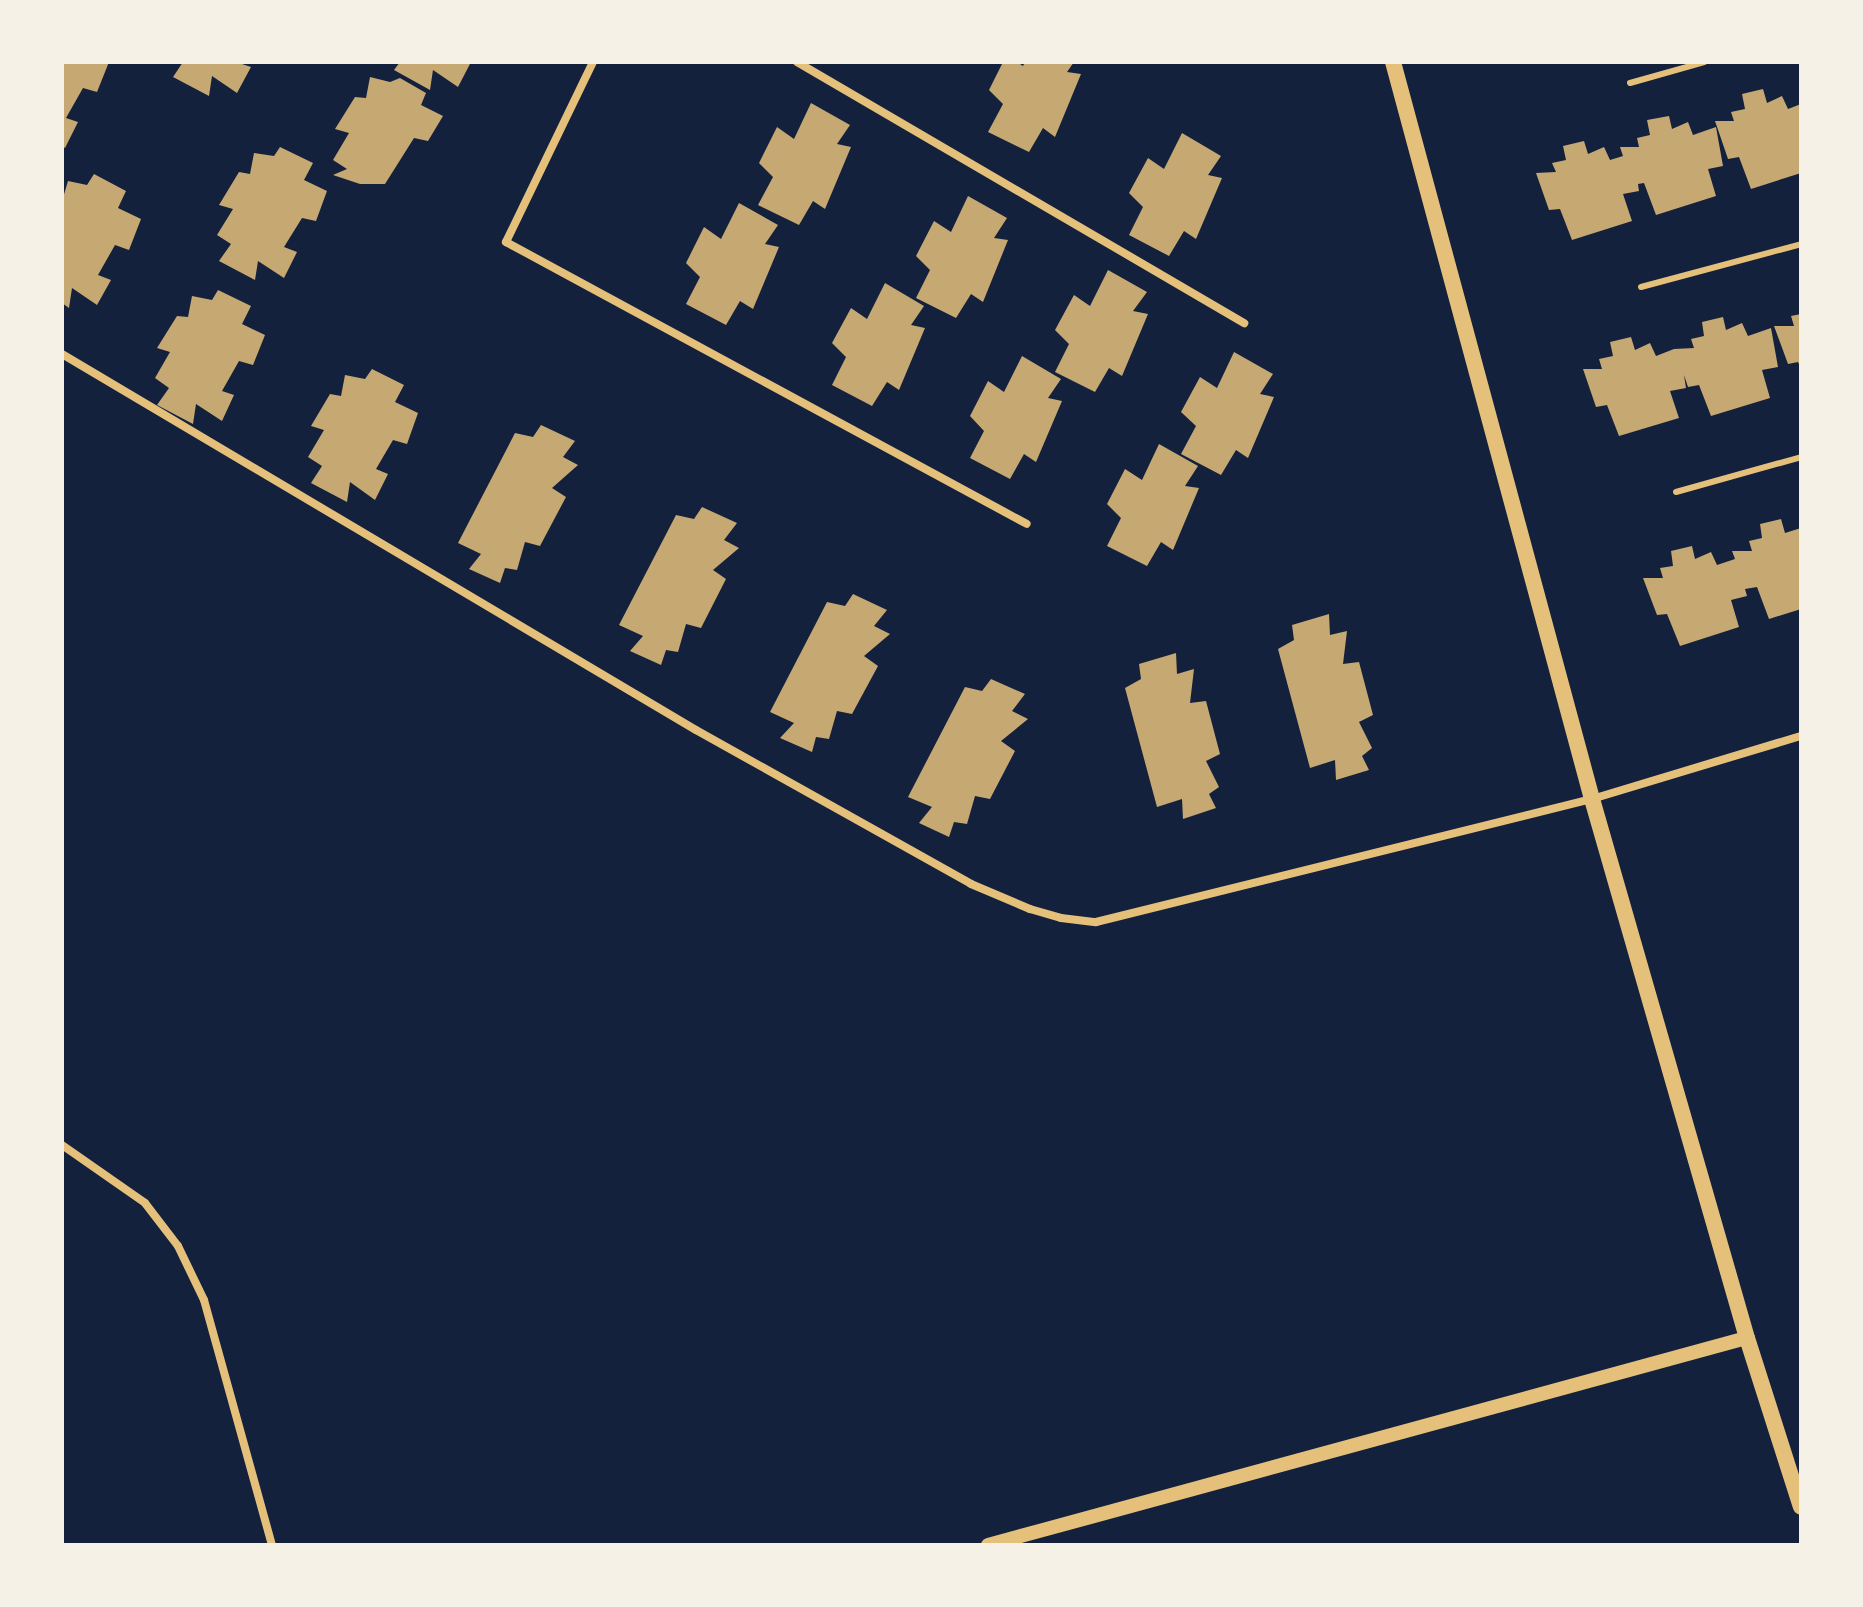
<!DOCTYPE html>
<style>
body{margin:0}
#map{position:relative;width:1863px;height:1607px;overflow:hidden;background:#14213d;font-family:"Open Sans",sans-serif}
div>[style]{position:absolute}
.building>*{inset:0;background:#c6a872}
.service>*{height:6px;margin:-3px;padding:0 3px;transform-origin:3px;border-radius:3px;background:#e5c07b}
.minor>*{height:8px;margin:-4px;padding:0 4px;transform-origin:4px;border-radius:4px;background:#e5c07b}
.tertiary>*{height:14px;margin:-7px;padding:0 7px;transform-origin:7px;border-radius:7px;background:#e5c07b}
.secondary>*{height:16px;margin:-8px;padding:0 8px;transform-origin:8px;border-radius:8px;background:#e5c07b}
span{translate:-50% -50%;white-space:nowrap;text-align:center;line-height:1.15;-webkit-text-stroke:8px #f6f1e7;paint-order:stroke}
.frame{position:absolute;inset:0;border:64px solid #f6f1e7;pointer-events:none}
</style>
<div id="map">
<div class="building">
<i style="clip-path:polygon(62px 62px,109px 62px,97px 92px,83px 88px,66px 118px,78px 122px,65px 148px,62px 146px)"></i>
<i style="clip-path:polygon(183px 62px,236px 62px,251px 67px,237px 93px,212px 76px,209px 96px,173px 77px)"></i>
<i style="clip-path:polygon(400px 62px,471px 62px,458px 87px,433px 70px,430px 90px,394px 70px)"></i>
<i style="clip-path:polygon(1003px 62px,1017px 62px,1023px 66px,1025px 62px,1074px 62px,1067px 72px,1081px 74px,1055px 137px,1043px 128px,1029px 152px,988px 132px,1003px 104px,989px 90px)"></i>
<i style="clip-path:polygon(370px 77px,390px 82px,400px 78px,426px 93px,421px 105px,443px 116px,428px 141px,414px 138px,385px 184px,360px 184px,333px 175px,347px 169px,333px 160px,349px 133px,335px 129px,355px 97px,366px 98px)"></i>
<i style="clip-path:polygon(1763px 89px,1767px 103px,1782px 96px,1788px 109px,1801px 104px,1801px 173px,1751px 189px,1739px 157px,1728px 159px,1715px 121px,1734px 121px,1731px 112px,1745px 109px,1742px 94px)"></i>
<i style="clip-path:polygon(811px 103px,850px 125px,837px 144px,851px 147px,825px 209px,813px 201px,799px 225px,758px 205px,773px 177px,759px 163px,777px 127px,794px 139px)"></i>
<i style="clip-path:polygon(1669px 116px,1672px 129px,1688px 122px,1693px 135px,1716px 127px,1723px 166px,1708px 169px,1716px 196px,1656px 215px,1644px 183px,1638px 184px,1639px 191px,1623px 194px,1632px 221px,1572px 240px,1560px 209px,1549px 210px,1536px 173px,1556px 172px,1552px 163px,1566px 160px,1563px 146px,1584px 141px,1588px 154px,1604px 147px,1610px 160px,1623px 156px,1620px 147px,1639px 147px,1637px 138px,1650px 135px,1647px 120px)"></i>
<i style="clip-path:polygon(1182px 133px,1221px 156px,1208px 175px,1222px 178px,1196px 239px,1184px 231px,1169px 256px,1129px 235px,1143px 207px,1129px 193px,1148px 158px,1164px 169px)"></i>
<i style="clip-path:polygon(280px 147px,313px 163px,304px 180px,327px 191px,316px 221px,302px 218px,284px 247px,297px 252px,284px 278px,258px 261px,255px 280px,219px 261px,231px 244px,217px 235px,233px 209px,219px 205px,239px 172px,250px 174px,254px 153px,274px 156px)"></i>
<i style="clip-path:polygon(94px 174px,126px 191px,118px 208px,141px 219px,129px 250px,115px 245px,98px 275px,111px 280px,97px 305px,72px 288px,69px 308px,62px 303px,62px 201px,68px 181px,87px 185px)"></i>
<i style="clip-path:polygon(968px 196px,1007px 218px,994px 238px,1008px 240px,983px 302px,971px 294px,956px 318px,916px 298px,930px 270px,916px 256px,934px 221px,951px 232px)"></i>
<i style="clip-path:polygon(739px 203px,778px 225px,765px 244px,779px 247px,753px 309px,740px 301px,726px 325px,686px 304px,700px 277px,686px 263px,704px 227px,721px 239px)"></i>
<i style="clip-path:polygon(1108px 270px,1147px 292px,1133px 311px,1148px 314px,1122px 376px,1109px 368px,1095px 392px,1055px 372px,1069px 344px,1055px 330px,1074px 295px,1090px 306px)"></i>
<i style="clip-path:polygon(885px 283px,924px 306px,911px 325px,925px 328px,899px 390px,887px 382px,872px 406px,832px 385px,846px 357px,832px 343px,851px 308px,867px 319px)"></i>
<i style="clip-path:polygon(218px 290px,251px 306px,242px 324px,265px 335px,253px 365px,239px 361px,222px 391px,234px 395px,222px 421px,196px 404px,193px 424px,157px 405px,169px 388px,155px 378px,170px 352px,157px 348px,177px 316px,188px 317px,192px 296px,212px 300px)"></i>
<i style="clip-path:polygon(1801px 314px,1801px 368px,1798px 362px,1788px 364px,1774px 326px,1794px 326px,1791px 316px)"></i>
<i style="clip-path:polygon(1723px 317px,1726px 330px,1742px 323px,1748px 336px,1771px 328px,1778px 367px,1762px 370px,1770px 398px,1711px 416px,1699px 385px,1688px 387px,1684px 375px,1686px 388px,1670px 391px,1679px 418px,1619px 436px,1607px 405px,1596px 407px,1583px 369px,1602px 369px,1599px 359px,1613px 356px,1610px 342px,1631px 337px,1635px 350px,1650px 343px,1656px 356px,1674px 349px,1694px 348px,1691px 339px,1704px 336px,1702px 322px)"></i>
<i style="clip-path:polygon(1234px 352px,1273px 374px,1260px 394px,1274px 397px,1248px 458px,1236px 450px,1221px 475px,1181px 454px,1196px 426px,1181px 412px,1200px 377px,1217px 388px)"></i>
<i style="clip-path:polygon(1022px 356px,1061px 379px,1048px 398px,1062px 401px,1036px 462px,1024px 454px,1010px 479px,970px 458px,984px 431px,970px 416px,988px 381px,1004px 392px)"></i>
<i style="clip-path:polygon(372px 369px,404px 385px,395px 402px,418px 413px,407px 444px,393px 440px,376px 469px,388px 474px,375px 500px,350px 482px,347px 502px,311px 483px,322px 466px,308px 457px,324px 430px,311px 426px,330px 394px,341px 396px,345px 375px,365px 379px)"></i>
<i style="clip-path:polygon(541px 425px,575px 441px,563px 457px,578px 465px,552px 488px,566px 497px,540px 546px,525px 542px,517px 570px,505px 568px,500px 583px,469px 569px,481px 554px,458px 543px,515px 433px,533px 437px)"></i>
<i style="clip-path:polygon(1159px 444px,1198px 466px,1185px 486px,1199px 488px,1173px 550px,1161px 542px,1147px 566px,1107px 546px,1121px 518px,1107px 504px,1125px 469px,1142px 480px)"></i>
<i style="clip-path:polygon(702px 507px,737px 523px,724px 540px,739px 548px,713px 570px,726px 579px,701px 628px,686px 624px,678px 652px,666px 650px,661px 665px,630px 651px,643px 636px,619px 625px,676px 515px,694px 519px)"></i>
<i style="clip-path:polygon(1781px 519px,1785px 533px,1801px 528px,1801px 609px,1769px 619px,1757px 587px,1745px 589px,1747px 596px,1731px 600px,1739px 627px,1680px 646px,1667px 614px,1657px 615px,1643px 578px,1663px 578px,1660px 568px,1673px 566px,1671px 551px,1692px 546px,1695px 559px,1711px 552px,1717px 565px,1735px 559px,1732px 551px,1752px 551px,1749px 541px,1762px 538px,1760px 524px)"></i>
<i style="clip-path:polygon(853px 594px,887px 610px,874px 626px,890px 634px,864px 656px,878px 666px,852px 714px,837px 711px,829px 739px,816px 737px,812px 752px,780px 738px,794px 723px,770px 712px,827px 602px,845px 606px)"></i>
<i style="clip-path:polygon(1329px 614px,1330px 635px,1347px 631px,1343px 664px,1359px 662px,1373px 715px,1359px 722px,1372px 748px,1362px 756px,1369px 770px,1336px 780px,1335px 760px,1310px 768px,1278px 649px,1294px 640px,1292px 625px)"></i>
<i style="clip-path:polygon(1176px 653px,1177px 674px,1194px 669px,1190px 703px,1206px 701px,1220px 754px,1206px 761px,1219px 787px,1209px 794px,1216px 808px,1183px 819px,1182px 799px,1157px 807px,1125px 688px,1141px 679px,1139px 664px)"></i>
<i style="clip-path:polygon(991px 679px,1025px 694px,1012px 711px,1028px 719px,1001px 741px,1015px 751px,990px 799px,975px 796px,967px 824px,954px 822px,949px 837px,919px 823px,932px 807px,908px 797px,965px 687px,982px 691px)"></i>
</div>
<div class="service">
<i style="left:1630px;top:83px;width:77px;rotate:-15.8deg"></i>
<i style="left:1641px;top:287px;width:166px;rotate:-15deg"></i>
<i style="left:1676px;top:492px;width:130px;rotate:-15.6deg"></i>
</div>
<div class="minor">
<i style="left:593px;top:62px;width:200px;rotate:115.8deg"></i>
<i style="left:506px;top:242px;width:592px;rotate:28.43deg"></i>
<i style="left:797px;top:62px;width:518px;rotate:30.28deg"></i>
<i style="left:62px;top:354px;width:737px;rotate:30.67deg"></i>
<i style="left:696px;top:730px;width:315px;rotate:29.2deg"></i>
<i style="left:971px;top:884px;width:64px;rotate:23deg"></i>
<i style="left:1030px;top:909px;width:32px;rotate:16deg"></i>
<i style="left:1061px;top:918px;width:35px;rotate:7deg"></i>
<i style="left:1096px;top:922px;width:511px;rotate:-13.93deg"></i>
<i style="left:1592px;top:799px;width:218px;rotate:-16.8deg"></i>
<i style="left:62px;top:1145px;width:101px;rotate:34.9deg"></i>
<i style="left:145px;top:1203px;width:54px;rotate:52.5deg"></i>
<i style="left:178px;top:1246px;width:60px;rotate:64.3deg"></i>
<i style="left:204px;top:1300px;width:254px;rotate:74.5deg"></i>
</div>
<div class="tertiary">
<i style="left:988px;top:1545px;width:787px;rotate:-15.26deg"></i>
</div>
<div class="secondary">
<i style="left:1393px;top:62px;width:763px;rotate:74.89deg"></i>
<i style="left:1592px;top:799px;width:561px;rotate:73.96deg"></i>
<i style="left:1747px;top:1338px;width:177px;rotate:72.3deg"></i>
</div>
<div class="frame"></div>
</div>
